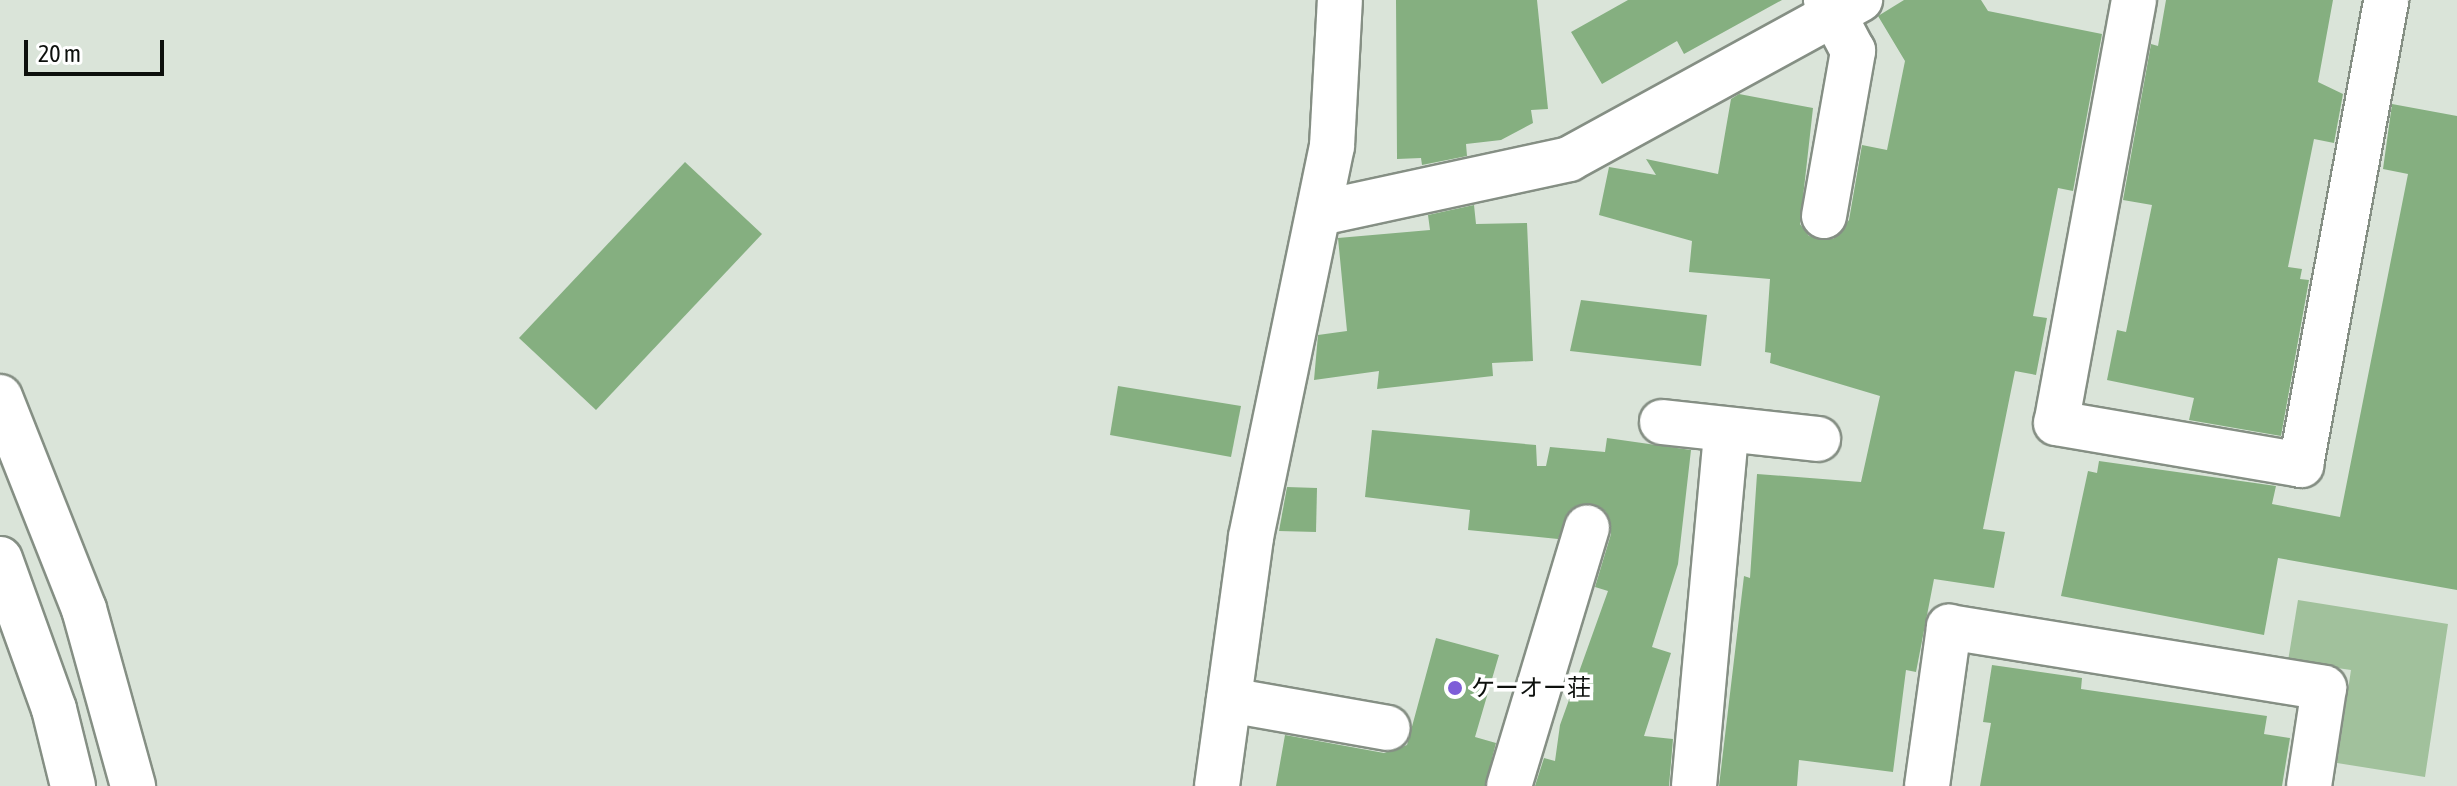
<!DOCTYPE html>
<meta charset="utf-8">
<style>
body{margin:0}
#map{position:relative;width:2457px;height:786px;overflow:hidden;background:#dae4d9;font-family:"Asap Condensed","Noto Sans JP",sans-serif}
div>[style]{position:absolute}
.green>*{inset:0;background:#a1c19c}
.building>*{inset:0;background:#85af80}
.roads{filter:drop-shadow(2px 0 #858f84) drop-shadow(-2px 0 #858f84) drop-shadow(0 2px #858f84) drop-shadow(0 -2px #858f84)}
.minor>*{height:44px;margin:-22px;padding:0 22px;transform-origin:22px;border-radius:22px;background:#fff}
.tertiary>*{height:44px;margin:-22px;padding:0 22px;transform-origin:22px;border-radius:22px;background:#fff}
.dots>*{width:22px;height:22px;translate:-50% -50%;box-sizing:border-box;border:4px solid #fff;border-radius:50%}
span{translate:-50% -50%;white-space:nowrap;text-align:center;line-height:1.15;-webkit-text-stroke:7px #fff;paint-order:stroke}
.poi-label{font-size:24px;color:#0d100d}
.left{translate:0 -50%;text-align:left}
.scale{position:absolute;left:24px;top:40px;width:140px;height:36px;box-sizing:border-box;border:4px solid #0d100d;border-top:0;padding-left:10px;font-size:24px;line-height:28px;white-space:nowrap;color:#0d100d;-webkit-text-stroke:6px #fff;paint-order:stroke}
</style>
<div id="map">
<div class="green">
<i style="clip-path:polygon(2298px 600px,2448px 624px,2425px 777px,2337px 763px,2351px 670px,2288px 661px)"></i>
</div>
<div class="building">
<i style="clip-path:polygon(1396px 0,1537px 0,1548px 109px,1531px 110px,1533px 123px,1501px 140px,1466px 144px,1467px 156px,1422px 165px,1421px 158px,1397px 159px)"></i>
<i style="clip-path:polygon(1628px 0,1782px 0,1684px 54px,1677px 41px,1602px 84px,1571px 32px)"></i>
<i style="clip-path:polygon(1904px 0,1981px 0,1988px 11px,2102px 34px,2073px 191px,2058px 188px,2033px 316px,2047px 318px,2036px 375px,2015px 371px,1983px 529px,2005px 532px,1994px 588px,1934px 579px,1916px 672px,1906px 670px,1893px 772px,1799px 760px,1797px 786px,1719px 786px,1744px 576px,1750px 578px,1757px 474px,1861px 482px,1880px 396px,1770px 363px,1771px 353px,1765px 352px,1770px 279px,1689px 272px,1692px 241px,1599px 215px,1609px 167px,1656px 175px,1646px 159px,1718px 174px,1731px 99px,1739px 94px,1813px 108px,1800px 224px,1809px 236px,1833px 239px,1849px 220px,1862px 145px,1887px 150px,1905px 61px,1878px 16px)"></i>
<i style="clip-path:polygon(2166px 0,2333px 0,2318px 82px,2343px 94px,2334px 143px,2314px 139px,2288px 267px,2302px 269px,2300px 279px,2309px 280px,2281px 436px,2189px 420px,2194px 398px,2107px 380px,2117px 330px,2126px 332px,2152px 205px,2123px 200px,2151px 44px,2158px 46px)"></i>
<i style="clip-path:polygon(2392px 104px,2457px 116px,2457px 590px,2278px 558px,2264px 635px,2061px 596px,2088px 471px,2097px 473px,2099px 461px,2276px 486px,2272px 504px,2340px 517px,2408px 174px,2383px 169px)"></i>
<i style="clip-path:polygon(685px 162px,762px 234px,596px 410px,519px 338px)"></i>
<i style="clip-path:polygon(1474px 205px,1476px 224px,1527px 223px,1533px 361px,1492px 363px,1493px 376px,1377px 389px,1379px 371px,1314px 380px,1318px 335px,1347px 331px,1338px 238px,1430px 230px,1428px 215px)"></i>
<i style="clip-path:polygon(1581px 300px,1707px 315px,1701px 366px,1570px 351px)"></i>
<i style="clip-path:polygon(1118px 386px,1241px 406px,1231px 457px,1110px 435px)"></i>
<i style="clip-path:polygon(1372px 430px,1536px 445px,1537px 466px,1546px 466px,1550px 447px,1605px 452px,1607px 438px,1691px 450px,1678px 564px,1652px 647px,1671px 653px,1644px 736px,1673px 739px,1669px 786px,1535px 786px,1544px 758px,1555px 761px,1560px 725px,1608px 591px,1595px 587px,1611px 534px,1606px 512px,1593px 504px,1571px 509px,1558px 539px,1468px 530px,1470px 510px,1365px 497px)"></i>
<i style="clip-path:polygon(1287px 487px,1317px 488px,1316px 532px,1279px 531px)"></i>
<i style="clip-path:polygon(1436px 638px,1499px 655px,1475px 737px,1496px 743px,1485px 786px,1276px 786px,1285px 735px,1384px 753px,1407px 745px)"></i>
<i style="clip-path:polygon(1992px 665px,2082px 678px,2081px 689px,2267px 716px,2264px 734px,2290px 738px,2282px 786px,1980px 786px,1991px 723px,1983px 722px)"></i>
</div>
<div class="roads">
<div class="minor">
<i style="left:2134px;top:0;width:430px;rotate:100.4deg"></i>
<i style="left:2056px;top:423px;width:249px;rotate:9.7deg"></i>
<i style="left:2301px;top:465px;width:473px;rotate:-79.6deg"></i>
<i style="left:1320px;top:213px;width:255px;rotate:-12.2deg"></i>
<i style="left:1569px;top:159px;width:332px;rotate:-28.7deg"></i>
<i style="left:1824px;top:216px;width:168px;rotate:-80deg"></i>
<i style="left:1853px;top:51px;width:58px;rotate:-117.9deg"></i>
<i style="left:1662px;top:422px;width:157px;rotate:6.2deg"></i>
<i style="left:1229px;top:700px;width:161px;rotate:10deg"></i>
<i style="left:1217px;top:786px;width:251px;rotate:-82.2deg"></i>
<i style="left:1251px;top:537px;width:399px;rotate:-78.3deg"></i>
<i style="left:1332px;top:146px;width:146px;rotate:-86.9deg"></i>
<i style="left:1509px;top:786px;width:270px;rotate:-73.2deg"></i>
<i style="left:1694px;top:786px;width:356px;rotate:-84.8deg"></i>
<i style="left:1927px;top:786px;width:161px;rotate:-82.1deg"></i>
<i style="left:1949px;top:627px;width:380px;rotate:9.2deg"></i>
<i style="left:2324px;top:688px;width:99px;rotate:98.7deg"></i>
</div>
<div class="tertiary">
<i style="left:0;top:397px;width:228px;rotate:68.4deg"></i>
<i style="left:84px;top:609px;width:184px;rotate:74.5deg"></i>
<i style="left:0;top:559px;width:159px;rotate:70.2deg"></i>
<i style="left:54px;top:709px;width:79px;rotate:76.1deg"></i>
</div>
</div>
<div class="dots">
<i style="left:1455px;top:688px;background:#7e5ed8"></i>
</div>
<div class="poi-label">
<span class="left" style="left:1471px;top:688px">ケーオー荘</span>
</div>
<div class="scale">20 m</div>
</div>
